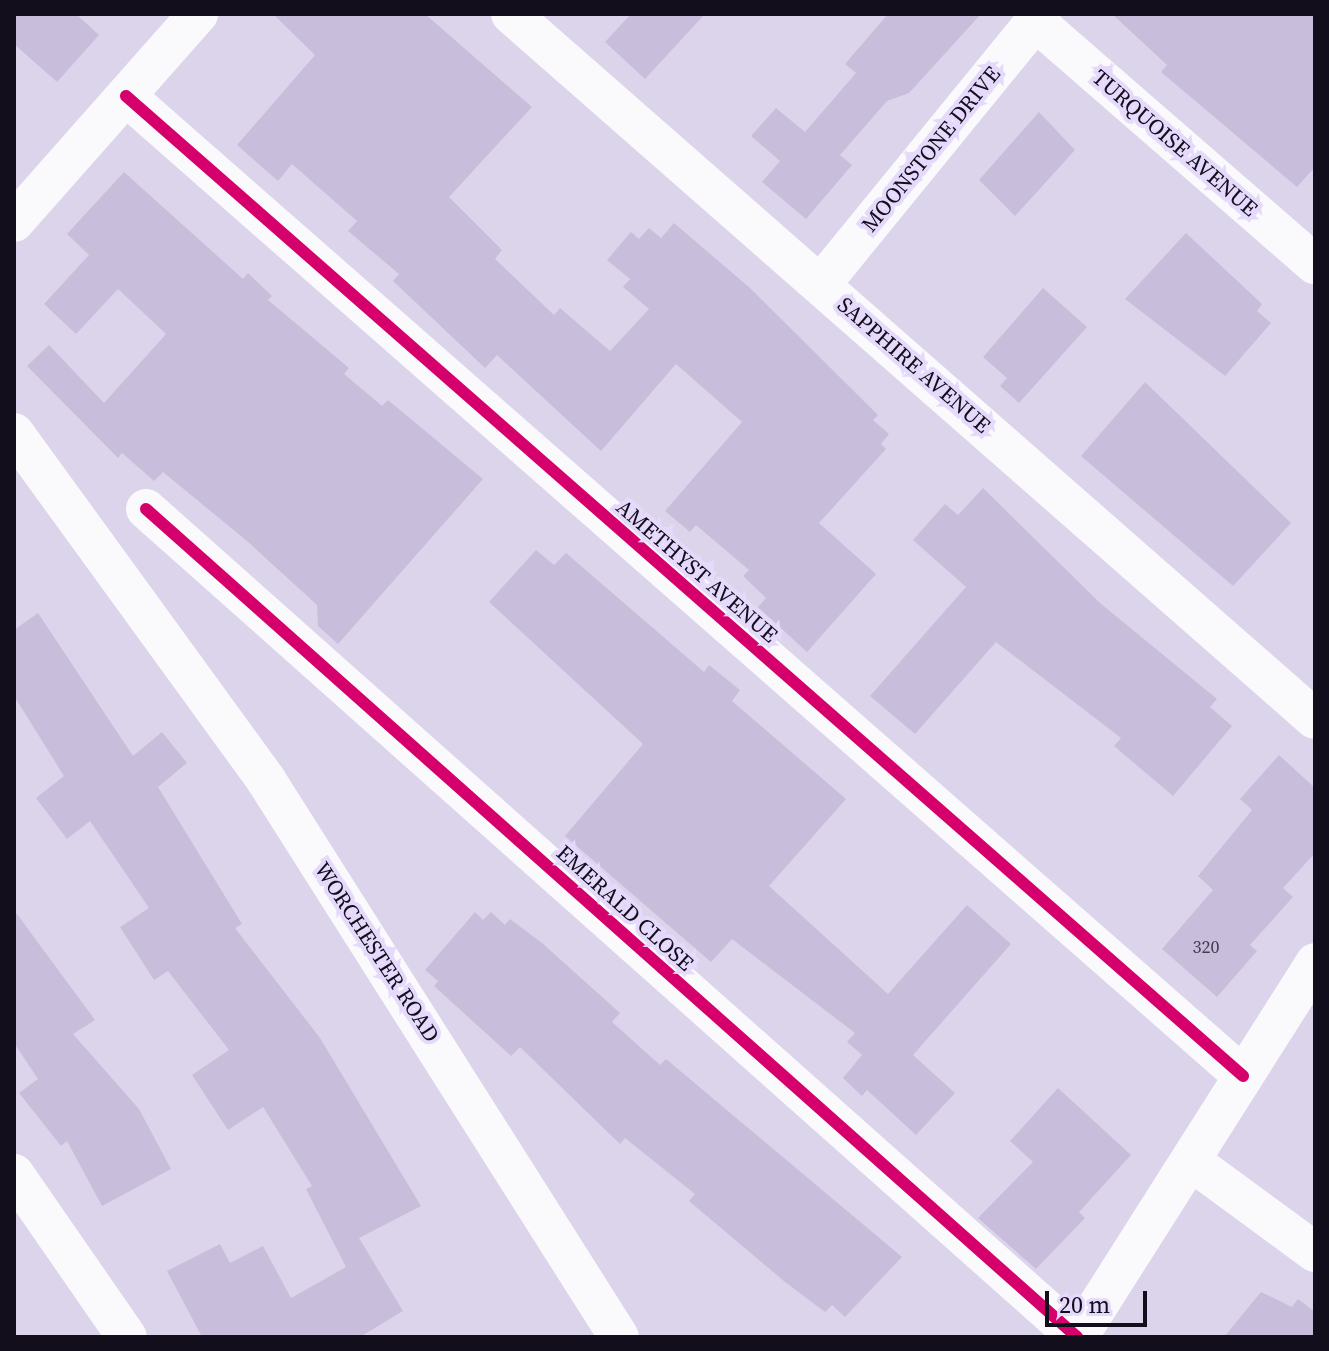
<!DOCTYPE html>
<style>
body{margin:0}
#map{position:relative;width:1329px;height:1351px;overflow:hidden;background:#dcd4eb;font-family:"Source Serif 4",serif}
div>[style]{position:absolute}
.building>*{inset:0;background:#c8bedb}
.minor>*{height:40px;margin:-20px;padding:0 20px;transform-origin:20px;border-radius:20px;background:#faf9fc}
.cycleway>*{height:12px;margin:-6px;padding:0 6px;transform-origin:6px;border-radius:6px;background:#d6006c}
span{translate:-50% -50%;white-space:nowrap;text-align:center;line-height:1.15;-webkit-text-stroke:8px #e5dafb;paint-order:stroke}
.number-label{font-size:18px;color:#423c4e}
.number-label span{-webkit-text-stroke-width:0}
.street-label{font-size:22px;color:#130e1c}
.frame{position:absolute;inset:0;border:16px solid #130e1c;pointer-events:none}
.scale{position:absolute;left:1045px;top:1291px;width:102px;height:36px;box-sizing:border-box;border:4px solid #130e1c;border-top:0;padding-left:10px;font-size:24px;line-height:28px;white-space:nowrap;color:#130e1c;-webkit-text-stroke:6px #e5dafb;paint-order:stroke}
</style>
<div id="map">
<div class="building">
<i style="clip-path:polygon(14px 14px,76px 14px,99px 35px,57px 82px,14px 44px)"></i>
<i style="clip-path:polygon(273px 14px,425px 14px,532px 107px,449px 197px,502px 250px,495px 259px,554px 315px,560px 308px,610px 351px,649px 309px,623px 287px,630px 279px,607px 260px,631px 232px,639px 239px,649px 228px,661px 238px,674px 223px,750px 288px,878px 415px,873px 420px,889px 434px,881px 444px,886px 449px,819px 523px,876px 574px,807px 652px,758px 607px,766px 598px,743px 576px,749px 570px,696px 525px,690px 532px,665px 511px,742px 422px,676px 364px,601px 451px,497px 355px,485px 368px,393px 281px,399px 274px,348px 231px,357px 221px,292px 164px,278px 181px,237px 145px,315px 55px)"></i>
<i style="clip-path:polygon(631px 14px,705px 14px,645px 79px,605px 42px)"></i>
<i style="clip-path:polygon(888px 14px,981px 14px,909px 93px,887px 101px,840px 155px,852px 165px,806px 219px,762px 182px,780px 161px,751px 136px,776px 108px,805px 132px,856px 73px,845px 64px)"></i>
<i style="clip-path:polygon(1112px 14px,1315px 14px,1315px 167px,1297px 187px,1161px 72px,1167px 65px)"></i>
<i style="clip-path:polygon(1039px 112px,1075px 150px,1015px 216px,979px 180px)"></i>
<i style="clip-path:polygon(124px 172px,243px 279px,248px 273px,272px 296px,268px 300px,349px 368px,344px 374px,382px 406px,388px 400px,483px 479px,338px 644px,318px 626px,317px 605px,247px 541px,163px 472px,154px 481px,122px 453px,118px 458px,27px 366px,49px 345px,104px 403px,166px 334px,118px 289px,76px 334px,44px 304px,89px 255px,67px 234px)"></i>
<i style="clip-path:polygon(1186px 233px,1262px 304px,1257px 311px,1271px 323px,1225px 376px,1125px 299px)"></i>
<i style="clip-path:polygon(1043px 288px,1087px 327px,1019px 403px,1000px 386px,1007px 378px,983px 357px)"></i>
<i style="clip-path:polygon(1145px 382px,1291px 523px,1233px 586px,1081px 456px)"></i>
<i style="clip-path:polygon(983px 488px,1100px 603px,1217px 699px,1210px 707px,1232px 726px,1173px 796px,1114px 746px,1121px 738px,996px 642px,915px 734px,870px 696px,966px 587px,913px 540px,945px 504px,958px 515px)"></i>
<i style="clip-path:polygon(536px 550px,554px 565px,566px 553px,704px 672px,709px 665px,740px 690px,732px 701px,846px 799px,769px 886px,888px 994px,967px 905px,1011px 944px,913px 1055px,955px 1093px,916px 1135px,867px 1090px,862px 1096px,843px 1078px,862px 1055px,847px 1042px,855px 1033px,732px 939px,711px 962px,565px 836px,643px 744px,489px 602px)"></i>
<i style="clip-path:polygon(38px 613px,133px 756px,162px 732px,187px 763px,158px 787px,242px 924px,235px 928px,320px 1038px,421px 1206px,359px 1238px,403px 1311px,360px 1337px,202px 1337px,167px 1271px,220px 1244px,230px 1263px,263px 1246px,291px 1298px,346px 1267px,306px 1189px,312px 1186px,263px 1107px,228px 1130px,192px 1075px,229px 1050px,168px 971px,154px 980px,120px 927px,149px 908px,90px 821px,67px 839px,36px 798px,64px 776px,14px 696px,14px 630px)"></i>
<i style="clip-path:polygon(1279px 755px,1315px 788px,1315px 853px,1283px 888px,1293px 897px,1250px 945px,1257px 951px,1217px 997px,1162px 949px,1213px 890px,1198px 876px,1252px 810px,1240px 799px)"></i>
<i style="clip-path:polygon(14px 910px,95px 1020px,73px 1034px,139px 1109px,171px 1169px,102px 1206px,67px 1141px,61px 1146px,19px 1093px,38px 1079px,14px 1043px)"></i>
<i style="clip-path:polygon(475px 912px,483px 920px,491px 912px,505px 925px,510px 919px,542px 943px,620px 1013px,612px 1022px,660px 1065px,666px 1059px,902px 1257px,845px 1317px,832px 1305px,825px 1312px,785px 1282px,689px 1201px,695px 1194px,625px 1138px,620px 1144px,520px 1047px,511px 1056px,434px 986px,438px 981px,425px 970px)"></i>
<i style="clip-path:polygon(1058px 1088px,1131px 1155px,1079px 1212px,1085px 1218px,1036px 1269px,978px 1218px,1033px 1162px,1010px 1141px)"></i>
<i style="clip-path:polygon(1261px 1292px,1292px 1307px,1298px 1299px,1315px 1312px,1315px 1337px,1224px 1337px)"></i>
</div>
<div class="minor">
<i style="left:511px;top:14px;width:1069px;rotate:41.25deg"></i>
<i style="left:1035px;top:21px;width:371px;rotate:41deg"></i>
<i style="left:126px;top:96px;width:1486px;rotate:41.26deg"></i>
<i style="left:14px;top:222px;width:278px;rotate:-48.5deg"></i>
<i style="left:821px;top:284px;width:348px;rotate:-50.8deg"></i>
<i style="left:14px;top:433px;width:429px;rotate:54deg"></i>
<i style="left:266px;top:780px;width:659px;rotate:57.64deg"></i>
<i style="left:146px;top:509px;width:1246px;rotate:41.65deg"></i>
<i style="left:1191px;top:1161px;width:154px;rotate:36.3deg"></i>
<i style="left:14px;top:1174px;width:198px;rotate:55.3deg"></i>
<i style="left:1078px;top:1337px;width:443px;rotate:-57.6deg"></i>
</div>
<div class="cycleway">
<i style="left:126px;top:96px;width:1486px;rotate:41.26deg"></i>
<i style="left:146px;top:509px;width:1246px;rotate:41.65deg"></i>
</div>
<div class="number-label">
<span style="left:1206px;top:947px">320</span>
</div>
<div class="street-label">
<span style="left:1175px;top:143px;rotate:41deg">TURQUOISE AVENUE</span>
<span style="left:931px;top:149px;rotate:-51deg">MOONSTONE DRIVE</span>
<span style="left:914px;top:365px;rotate:41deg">SAPPHIRE AVENUE</span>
<span style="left:697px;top:571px;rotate:41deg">AMETHYST AVENUE</span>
<span style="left:625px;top:908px;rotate:42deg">EMERALD CLOSE</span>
<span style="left:377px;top:952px;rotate:57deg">WORCHESTER ROAD</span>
</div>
<div class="frame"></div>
<div class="scale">20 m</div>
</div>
